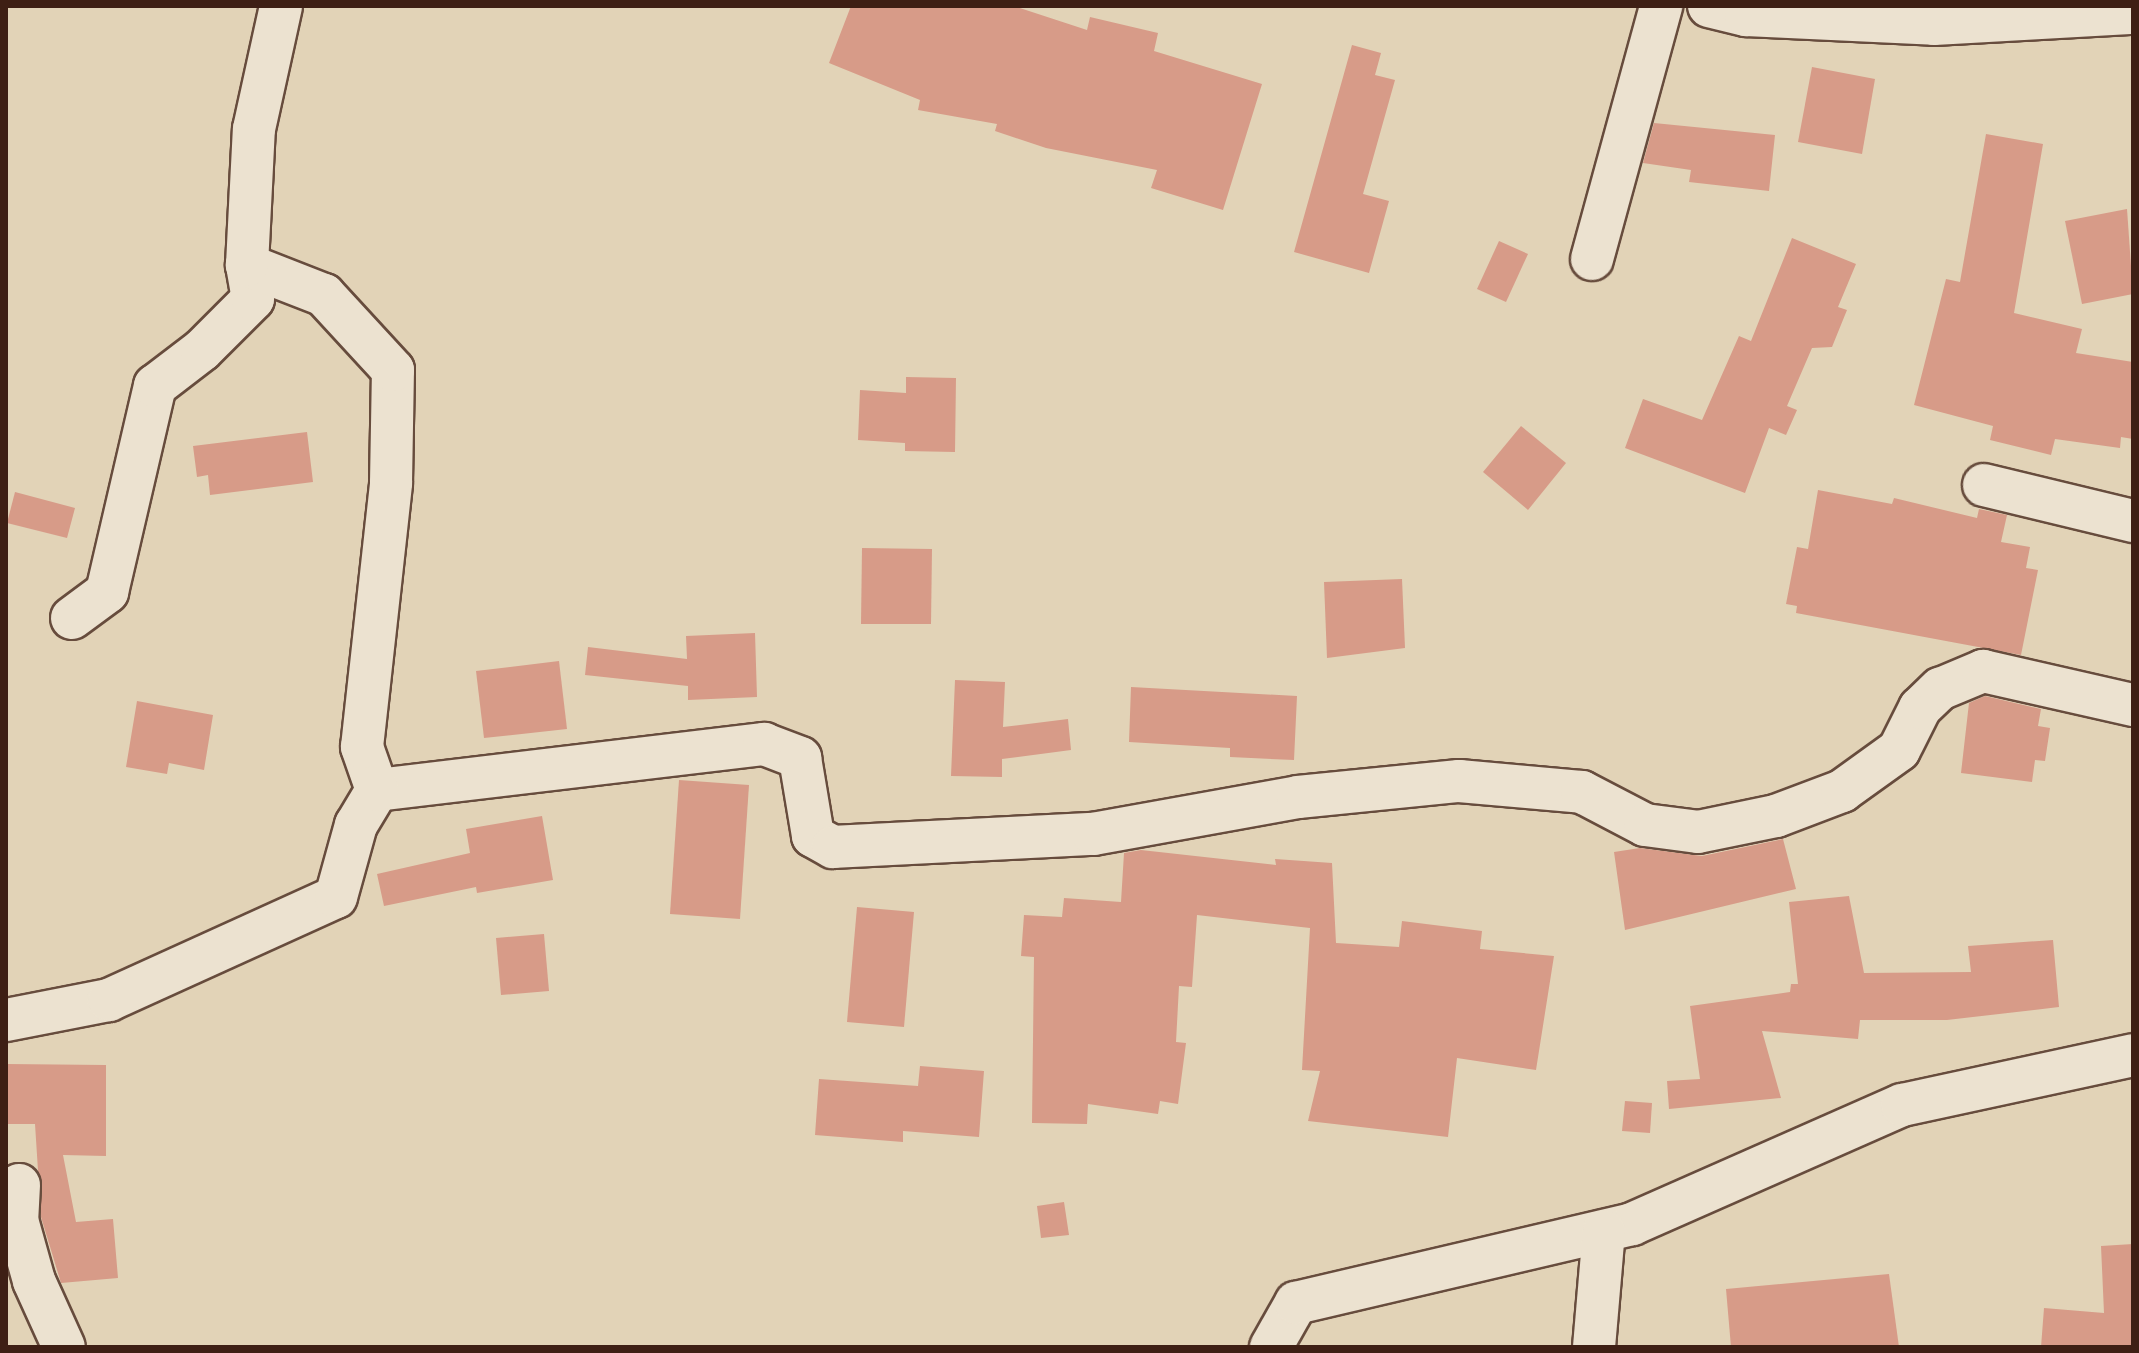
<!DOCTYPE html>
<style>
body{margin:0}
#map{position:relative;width:2139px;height:1353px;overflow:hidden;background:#e2d3b7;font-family:"Libre Caslon Text",serif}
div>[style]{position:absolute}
.building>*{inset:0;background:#d79b88}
.roads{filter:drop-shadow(2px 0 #674c3d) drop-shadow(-2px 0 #674c3d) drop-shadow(0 2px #674c3d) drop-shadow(0 -2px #674c3d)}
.minor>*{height:42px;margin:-21px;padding:0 21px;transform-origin:21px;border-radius:21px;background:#ece2d0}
span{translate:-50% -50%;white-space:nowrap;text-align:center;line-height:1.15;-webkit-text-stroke:6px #ece2d0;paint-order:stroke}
.frame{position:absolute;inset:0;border:8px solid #3e1f14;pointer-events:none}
</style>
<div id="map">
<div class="building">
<i style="clip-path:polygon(851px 6px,1014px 6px,1087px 30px,1090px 17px,1158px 33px,1154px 51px,1262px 84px,1223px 210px,1151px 188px,1157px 170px,1046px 148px,995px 131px,997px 124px,918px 110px,920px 100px,829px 63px)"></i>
<i style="clip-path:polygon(1352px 45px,1381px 53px,1375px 75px,1395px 80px,1363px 194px,1389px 201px,1369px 273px,1294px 252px)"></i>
<i style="clip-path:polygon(1812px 67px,1875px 79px,1862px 154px,1798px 142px)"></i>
<i style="clip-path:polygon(1654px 123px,1775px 135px,1769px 191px,1689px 182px,1691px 170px,1643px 163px)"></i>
<i style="clip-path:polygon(1986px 134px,2043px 144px,2014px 313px,2082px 329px,2076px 353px,2133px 362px,2133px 439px,2121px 437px,2120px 448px,2055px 439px,2051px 455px,1990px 440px,1993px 426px,1914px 405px,1946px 279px,1960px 282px)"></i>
<i style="clip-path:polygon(2127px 209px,2133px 294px,2082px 304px,2065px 221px)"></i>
<i style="clip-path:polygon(1792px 238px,1856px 264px,1838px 307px,1847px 310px,1832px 347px,1812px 348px,1787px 406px,1797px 410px,1786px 435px,1769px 428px,1745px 493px,1625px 448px,1643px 399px,1702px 420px,1739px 336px,1751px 341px)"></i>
<i style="clip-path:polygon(1499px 241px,1528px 254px,1506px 302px,1477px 289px)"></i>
<i style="clip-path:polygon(906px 377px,956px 378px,955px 452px,905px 451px,905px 443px,858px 440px,860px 390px,906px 393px)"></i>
<i style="clip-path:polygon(1521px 426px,1566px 463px,1528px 510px,1483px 472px)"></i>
<i style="clip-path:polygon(307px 432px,313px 482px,210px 495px,208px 475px,197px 477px,193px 446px)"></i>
<i style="clip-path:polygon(1818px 490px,1892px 504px,1894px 498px,1977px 518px,1979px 509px,2007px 515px,2001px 542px,2030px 547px,2026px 568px,2038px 570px,2021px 655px,1796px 613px,1797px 606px,1786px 604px,1797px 547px,1808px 549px)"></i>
<i style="clip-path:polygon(15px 492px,75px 508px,67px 538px,7px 523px)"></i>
<i style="clip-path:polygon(862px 548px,932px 549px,931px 624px,861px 624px)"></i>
<i style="clip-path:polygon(1402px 579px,1405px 648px,1327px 658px,1324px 582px)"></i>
<i style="clip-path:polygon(755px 633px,757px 697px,688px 700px,688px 686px,585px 675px,588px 647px,687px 659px,686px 636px)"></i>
<i style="clip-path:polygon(559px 661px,567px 729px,484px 738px,476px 671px)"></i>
<i style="clip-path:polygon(955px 680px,1005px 682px,1003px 727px,1068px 719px,1071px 750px,1002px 759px,1002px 777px,951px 776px)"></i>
<i style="clip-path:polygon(1131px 687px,1297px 696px,1294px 760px,1230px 757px,1230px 748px,1129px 742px)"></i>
<i style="clip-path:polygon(1985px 696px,2041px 709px,2038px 726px,2050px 728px,2045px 761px,2035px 760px,2032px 782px,1961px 773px,1969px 703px)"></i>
<i style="clip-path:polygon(137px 701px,213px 715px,204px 770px,169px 763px,167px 774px,126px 767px)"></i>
<i style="clip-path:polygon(679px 780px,749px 785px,740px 919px,670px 914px)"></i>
<i style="clip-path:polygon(542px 816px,553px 880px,477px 893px,476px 887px,384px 906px,377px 874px,470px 853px,466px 829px)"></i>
<i style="clip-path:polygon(1783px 839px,1796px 889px,1625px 930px,1614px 852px,1640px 848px,1702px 856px)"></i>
<i style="clip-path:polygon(1141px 850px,1276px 865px,1275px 859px,1332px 863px,1336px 943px,1399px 947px,1402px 921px,1482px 931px,1480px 949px,1554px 956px,1536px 1070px,1457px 1058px,1448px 1137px,1308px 1121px,1320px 1071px,1302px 1070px,1310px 928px,1197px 915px,1192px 987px,1179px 986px,1176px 1042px,1186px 1043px,1178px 1104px,1160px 1101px,1158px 1114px,1088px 1104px,1087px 1124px,1032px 1123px,1034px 957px,1021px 956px,1024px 915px,1062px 917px,1064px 898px,1121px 902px,1124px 853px)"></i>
<i style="clip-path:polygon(1849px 896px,1864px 973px,1971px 972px,1968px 946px,2053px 940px,2059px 1007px,1947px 1020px,1860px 1020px,1858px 1039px,1762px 1031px,1781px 1098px,1669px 1109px,1667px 1081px,1700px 1079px,1690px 1006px,1790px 992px,1791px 984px,1798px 984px,1789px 902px)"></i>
<i style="clip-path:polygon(857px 907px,914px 912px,904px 1027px,847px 1022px)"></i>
<i style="clip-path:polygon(544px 934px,549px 991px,501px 995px,496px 938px)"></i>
<i style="clip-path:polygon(6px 1064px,106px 1065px,106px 1156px,63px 1155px,76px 1222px,113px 1219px,118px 1278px,61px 1283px,41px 1217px,35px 1124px,6px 1124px)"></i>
<i style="clip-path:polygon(920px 1066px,984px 1071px,979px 1137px,903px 1131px,903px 1142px,815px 1135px,819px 1079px,918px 1086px)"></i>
<i style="clip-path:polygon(1625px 1101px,1652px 1103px,1650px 1133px,1622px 1131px)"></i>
<i style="clip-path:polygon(1064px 1202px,1069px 1235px,1041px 1238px,1037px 1206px)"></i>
<i style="clip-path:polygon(2133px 1244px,2133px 1347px,2041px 1347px,2044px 1308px,2104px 1313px,2101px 1246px)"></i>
<i style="clip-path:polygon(1889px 1274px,1899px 1347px,1731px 1347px,1726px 1289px)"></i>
</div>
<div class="roads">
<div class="minor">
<i style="left:1709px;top:6px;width:38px;rotate:14deg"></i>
<i style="left:1746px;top:15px;width:188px;rotate:2.7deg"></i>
<i style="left:1934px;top:24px;width:196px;rotate:-3.2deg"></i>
<i style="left:1592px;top:259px;width:262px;rotate:-74.7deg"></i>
<i style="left:1984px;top:485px;width:153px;rotate:13.6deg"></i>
<i style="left:72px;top:618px;width:44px;rotate:-36.6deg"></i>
<i style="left:107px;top:592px;width:212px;rotate:-76.9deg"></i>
<i style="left:155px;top:386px;width:59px;rotate:-37.5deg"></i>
<i style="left:202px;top:350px;width:72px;rotate:-45deg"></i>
<i style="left:253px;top:299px;width:35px;rotate:-100deg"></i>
<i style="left:377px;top:790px;width:390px;rotate:-6.8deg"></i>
<i style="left:764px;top:744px;width:39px;rotate:21deg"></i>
<i style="left:800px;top:758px;width:79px;rotate:80.5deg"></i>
<i style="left:813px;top:836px;width:23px;rotate:29deg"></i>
<i style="left:833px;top:847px;width:260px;rotate:-2.9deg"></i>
<i style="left:1093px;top:834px;width:208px;rotate:-10.2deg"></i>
<i style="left:1298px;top:797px;width:162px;rotate:-5.7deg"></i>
<i style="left:1459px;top:781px;width:123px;rotate:5.1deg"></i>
<i style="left:1582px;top:792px;width:71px;rotate:27.6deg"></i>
<i style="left:1645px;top:825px;width:53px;rotate:7.5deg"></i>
<i style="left:1698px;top:832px;width:80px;rotate:-11.6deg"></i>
<i style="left:1776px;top:816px;width:71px;rotate:-20.7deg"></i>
<i style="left:1842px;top:791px;width:70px;rotate:-35.7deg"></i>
<i style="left:1899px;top:750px;width:47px;rotate:-63.4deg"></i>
<i style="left:1920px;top:708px;width:28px;rotate:-44deg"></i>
<i style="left:1940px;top:689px;width:47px;rotate:-22.7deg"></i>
<i style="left:1983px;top:671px;width:154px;rotate:12.8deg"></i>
<i style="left:6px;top:1020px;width:105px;rotate:-11deg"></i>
<i style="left:109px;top:1000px;width:249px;rotate:-24.4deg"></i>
<i style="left:336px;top:897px;width:75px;rotate:-74.5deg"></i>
<i style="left:356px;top:825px;width:41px;rotate:-59deg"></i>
<i style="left:377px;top:790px;width:46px;rotate:-109.2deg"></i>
<i style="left:362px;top:747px;width:266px;rotate:-83.7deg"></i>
<i style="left:391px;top:483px;width:113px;rotate:-89deg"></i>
<i style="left:393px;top:370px;width:102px;rotate:-132.6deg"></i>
<i style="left:324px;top:295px;width:83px;rotate:-158.7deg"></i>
<i style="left:247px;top:265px;width:136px;rotate:-87.1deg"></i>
<i style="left:254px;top:129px;width:126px;rotate:-77.6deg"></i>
<i style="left:19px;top:1185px;width:35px;rotate:93deg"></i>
<i style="left:17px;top:1220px;width:63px;rotate:74.4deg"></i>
<i style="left:34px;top:1281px;width:72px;rotate:65.6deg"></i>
<i style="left:1271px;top:1347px;width:51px;rotate:-60.4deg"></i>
<i style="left:1296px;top:1303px;width:345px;rotate:-13.2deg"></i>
<i style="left:1632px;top:1224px;width:295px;rotate:-23.8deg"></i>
<i style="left:1902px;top:1105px;width:236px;rotate:-12.2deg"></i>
<i style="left:1594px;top:1347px;width:116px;rotate:-85.1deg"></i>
</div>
</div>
<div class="frame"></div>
</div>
